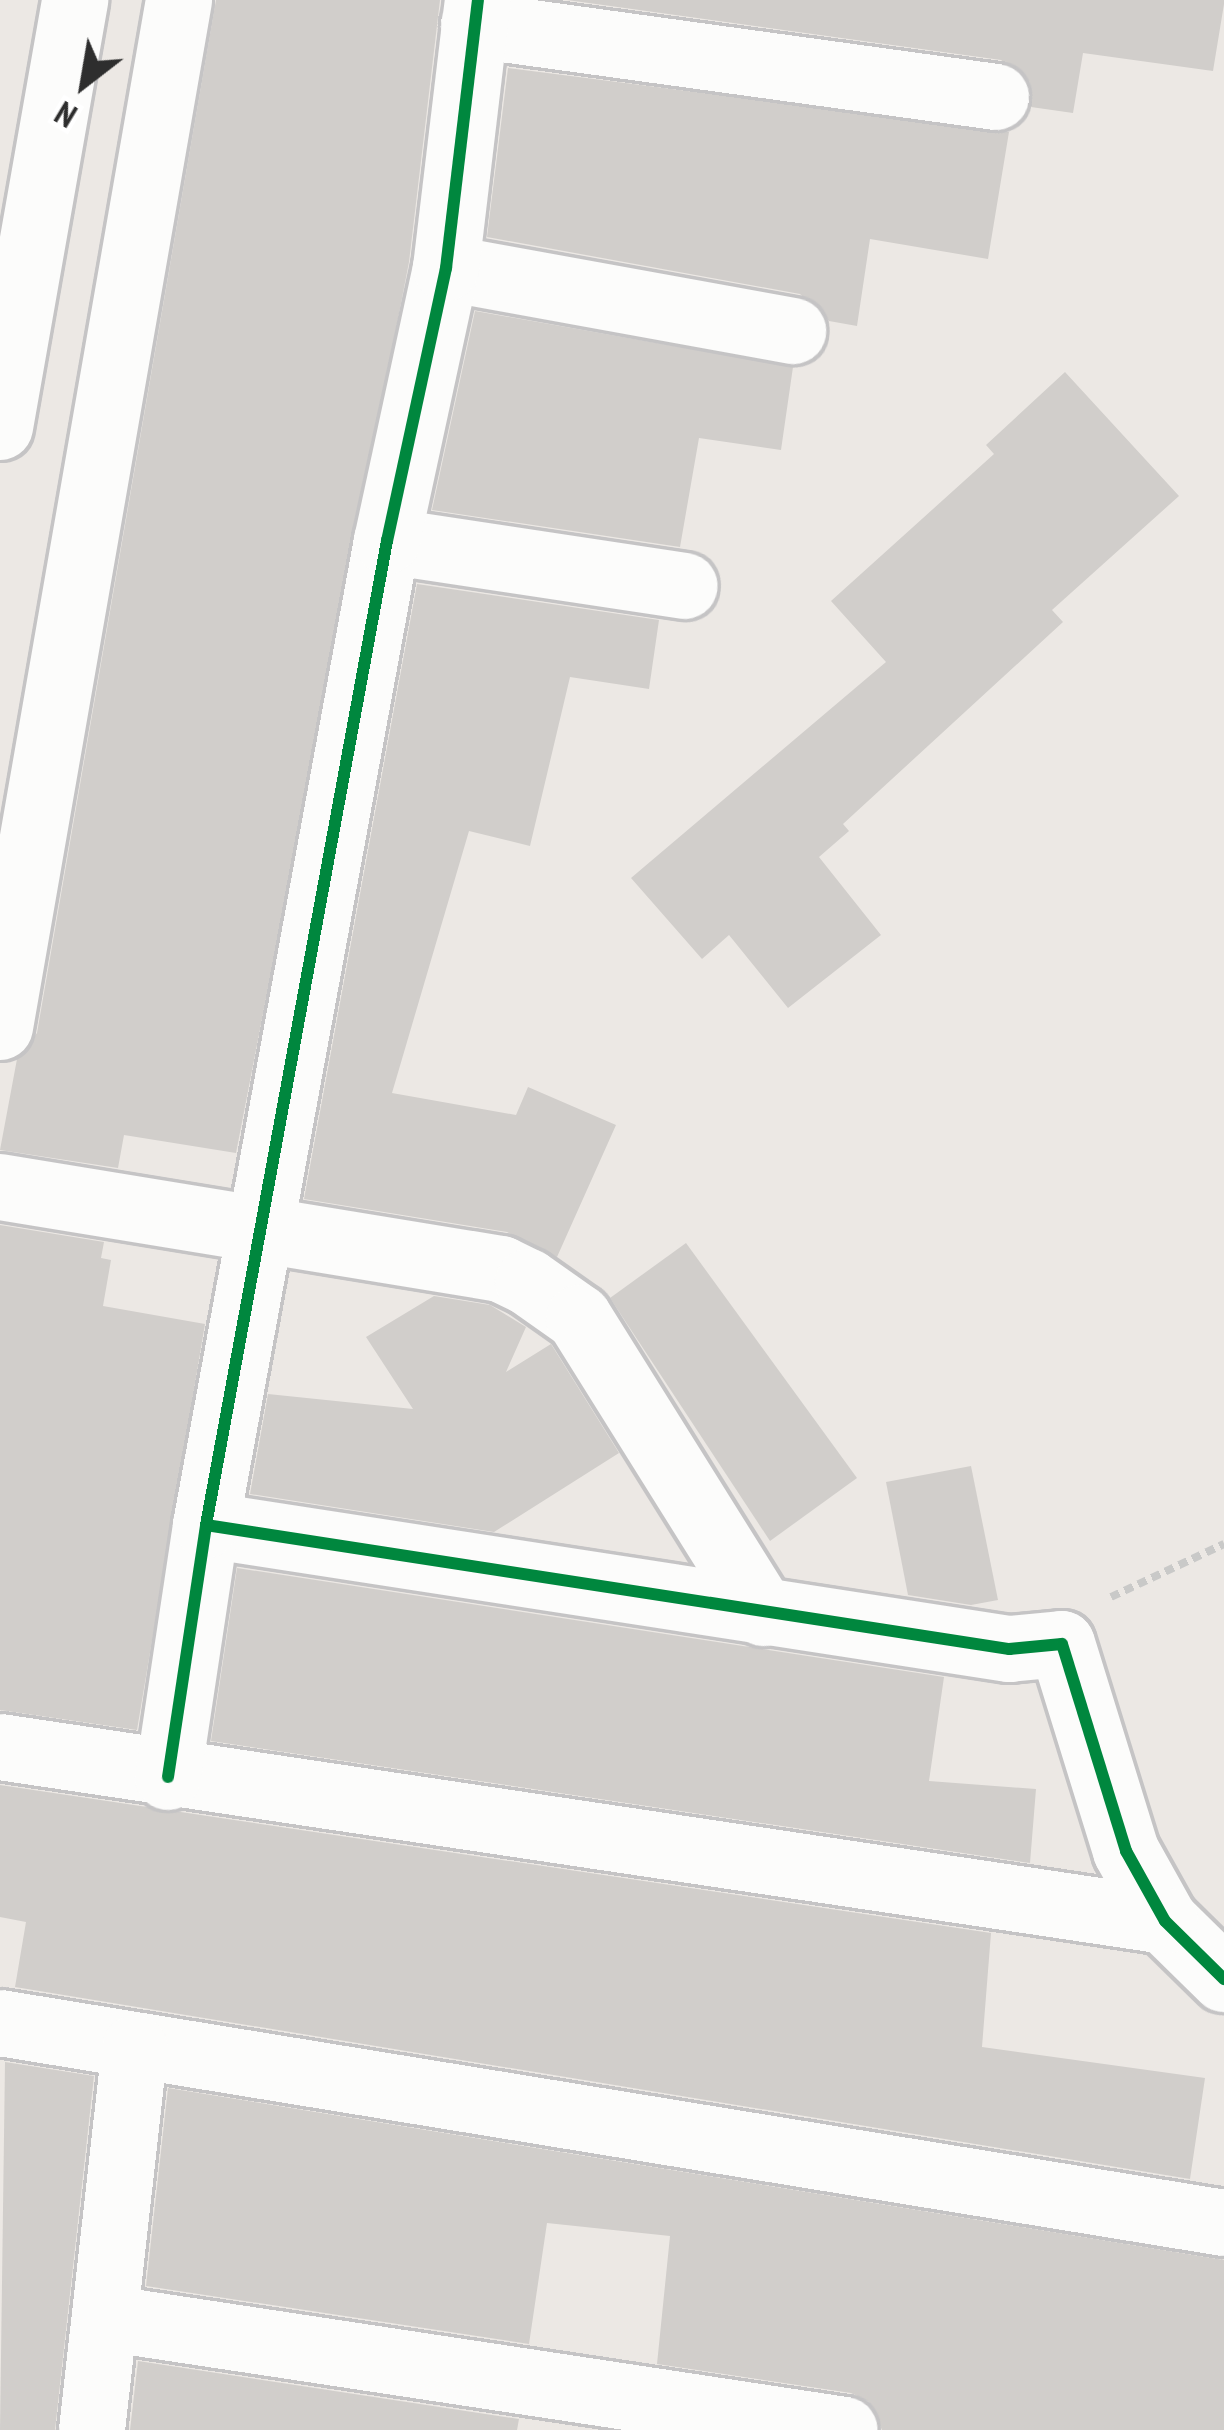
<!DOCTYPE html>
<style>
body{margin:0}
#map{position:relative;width:1224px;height:2430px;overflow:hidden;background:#ece8e4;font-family:"PT Sans Narrow",sans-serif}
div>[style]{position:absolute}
.building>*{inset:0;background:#d1cecb}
.path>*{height:8px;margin-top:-4px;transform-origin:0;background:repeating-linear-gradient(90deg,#c9c9c8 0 9px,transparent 0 15px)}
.roads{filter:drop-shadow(3px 0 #c5c4c5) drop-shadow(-3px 0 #c5c4c5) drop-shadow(0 3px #c5c4c5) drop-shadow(0 -3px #c5c4c5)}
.minor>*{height:66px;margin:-33px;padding:0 33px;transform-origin:33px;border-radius:33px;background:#fcfcfb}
.cycleway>*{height:12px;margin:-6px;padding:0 6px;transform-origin:6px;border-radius:6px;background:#00873e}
span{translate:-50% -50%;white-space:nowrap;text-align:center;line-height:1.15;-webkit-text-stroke:9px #fff;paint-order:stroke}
.north{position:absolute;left:24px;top:24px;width:120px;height:120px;-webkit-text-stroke:9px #fff;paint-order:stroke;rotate:211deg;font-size:33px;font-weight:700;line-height:48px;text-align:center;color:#2e2e2e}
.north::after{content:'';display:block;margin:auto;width:42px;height:54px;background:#2e2e2e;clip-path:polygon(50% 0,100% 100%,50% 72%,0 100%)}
</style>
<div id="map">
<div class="building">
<i style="clip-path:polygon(216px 0,440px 0,409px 262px,236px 1153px,124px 1135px,118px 1168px,0 1150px,17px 1059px,37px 1033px)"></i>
<i style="clip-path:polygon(567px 0,1224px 0,1224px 4px,1213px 71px,1083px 53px,1073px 113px,1031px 107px,1030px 82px,1001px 60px)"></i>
<i style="clip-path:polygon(508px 68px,1009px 132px,988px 259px,870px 239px,857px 326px,829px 321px,800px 294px,487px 237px)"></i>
<i style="clip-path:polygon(475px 311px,793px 367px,781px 450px,699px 438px,680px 547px,432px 510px)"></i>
<i style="clip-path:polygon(1065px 372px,1179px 496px,1052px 610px,1063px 622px,843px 824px,849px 831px,819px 857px,881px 935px,788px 1008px,729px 935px,702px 959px,631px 878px,886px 662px,831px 601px,994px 454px,986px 445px)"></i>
<i style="clip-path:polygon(417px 584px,659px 620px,649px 689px,570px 677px,530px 846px,469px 831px,392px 1093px,516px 1115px,528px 1087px,616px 1125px,557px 1257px,507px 1232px,304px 1199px)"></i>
<i style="clip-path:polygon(0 1225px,104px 1242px,101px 1258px,111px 1260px,103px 1306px,205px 1324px,137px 1730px,0 1710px)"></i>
<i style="clip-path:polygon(686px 1243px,857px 1478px,770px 1541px,610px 1298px)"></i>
<i style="clip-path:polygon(434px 1296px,490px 1305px,526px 1327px,506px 1372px,551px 1344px,619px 1453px,494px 1532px,250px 1494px,268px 1394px,413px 1409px,366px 1337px)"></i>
<i style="clip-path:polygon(971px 1466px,998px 1600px,971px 1605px,908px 1595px,886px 1482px)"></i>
<i style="clip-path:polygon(237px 1568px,944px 1677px,929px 1781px,1036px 1789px,1030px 1863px,211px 1741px)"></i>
<i style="clip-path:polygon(0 1785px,991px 1933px,982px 2047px,1205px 2078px,1190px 2179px,15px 1987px,26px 1922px,0 1917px)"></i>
<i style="clip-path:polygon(5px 2062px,94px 2076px,55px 2430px,0 2430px)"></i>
<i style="clip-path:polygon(168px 2088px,1224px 2260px,1224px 2430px,882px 2430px,869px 2402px,851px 2393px,657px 2364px,670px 2236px,547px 2223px,529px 2344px,146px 2286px)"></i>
<i style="clip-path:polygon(138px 2361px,519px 2419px,517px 2430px,130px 2430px)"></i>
</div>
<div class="path">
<i style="left:1111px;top:1597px;width:125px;rotate:-25.1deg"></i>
</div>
<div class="roads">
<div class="minor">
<i style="left:474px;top:25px;width:527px;rotate:7.85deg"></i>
<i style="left:446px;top:268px;width:353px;rotate:10.3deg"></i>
<i style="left:0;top:427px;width:434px;rotate:-80deg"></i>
<i style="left:387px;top:541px;width:301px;rotate:8.6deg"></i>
<i style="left:0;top:1027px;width:1042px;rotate:-80.11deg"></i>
<i style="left:0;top:1187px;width:508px;rotate:9.3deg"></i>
<i style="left:501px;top:1269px;width:30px;rotate:26deg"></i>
<i style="left:528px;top:1282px;width:62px;rotate:35.2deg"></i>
<i style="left:579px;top:1318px;width:348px;rotate:58deg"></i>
<i style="left:206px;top:1525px;width:813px;rotate:8.78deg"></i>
<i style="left:1009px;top:1649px;width:53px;rotate:-5.4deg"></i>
<i style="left:1062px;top:1644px;width:217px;rotate:72.8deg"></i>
<i style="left:1126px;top:1851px;width:80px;rotate:60.9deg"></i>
<i style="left:1165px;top:1921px;width:83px;rotate:44.5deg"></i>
<i style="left:0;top:1747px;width:1178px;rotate:8.49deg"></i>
<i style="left:168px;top:1777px;width:255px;rotate:-81.4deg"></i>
<i style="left:206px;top:1525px;width:1001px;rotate:-79.58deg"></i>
<i style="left:387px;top:541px;width:279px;rotate:-77.8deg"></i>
<i style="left:446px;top:268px;width:270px;rotate:-83.2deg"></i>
<i style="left:0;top:2023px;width:1240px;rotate:9.28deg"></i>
<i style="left:105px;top:2318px;width:748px;rotate:8.61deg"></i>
<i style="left:92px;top:2430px;width:384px;rotate:-83.6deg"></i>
</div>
</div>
<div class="cycleway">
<i style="left:206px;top:1525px;width:813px;rotate:8.78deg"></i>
<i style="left:1009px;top:1649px;width:53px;rotate:-5.4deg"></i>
<i style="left:1062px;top:1644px;width:217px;rotate:72.8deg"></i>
<i style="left:1126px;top:1851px;width:80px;rotate:60.9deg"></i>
<i style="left:1165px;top:1921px;width:83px;rotate:44.5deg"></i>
<i style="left:168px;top:1777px;width:255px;rotate:-81.4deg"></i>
<i style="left:206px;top:1525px;width:1001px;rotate:-79.58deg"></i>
<i style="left:387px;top:541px;width:279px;rotate:-77.8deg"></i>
<i style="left:446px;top:268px;width:270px;rotate:-83.2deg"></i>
</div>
<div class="north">N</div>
</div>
